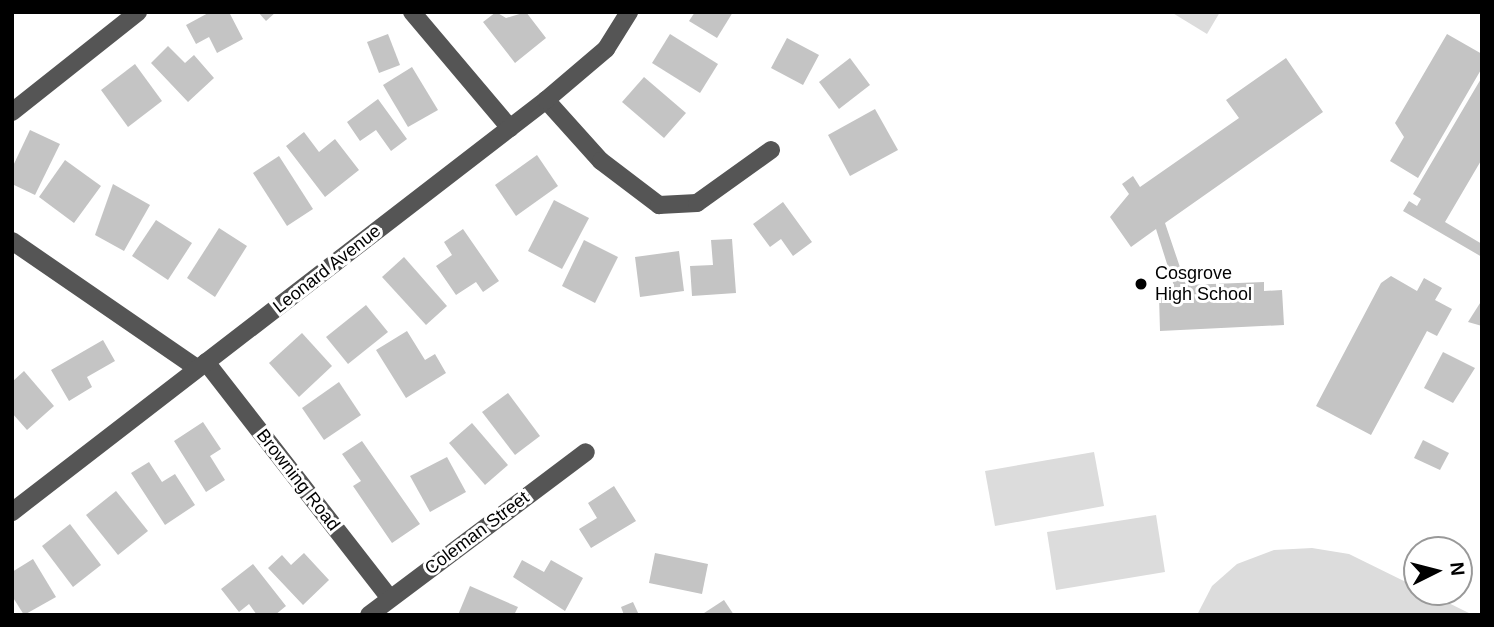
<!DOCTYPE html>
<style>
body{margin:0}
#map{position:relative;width:1494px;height:627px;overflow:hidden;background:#fff;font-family:Helvetica,sans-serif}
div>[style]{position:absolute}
.green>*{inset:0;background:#dcdcdc}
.building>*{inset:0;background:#c4c4c4}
.minor>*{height:18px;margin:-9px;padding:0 9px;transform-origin:9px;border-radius:9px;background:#555}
.dots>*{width:19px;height:19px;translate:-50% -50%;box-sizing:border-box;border:4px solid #fff;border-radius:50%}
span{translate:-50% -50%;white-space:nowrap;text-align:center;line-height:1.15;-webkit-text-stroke:6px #fff;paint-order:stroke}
.street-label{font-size:18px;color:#000}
.poi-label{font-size:18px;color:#000}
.left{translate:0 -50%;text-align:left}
.frame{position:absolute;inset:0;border:14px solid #000;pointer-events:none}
.north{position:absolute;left:1403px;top:536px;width:70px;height:70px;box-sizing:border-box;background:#fff;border:2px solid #999;border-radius:50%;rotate:84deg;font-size:19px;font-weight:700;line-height:28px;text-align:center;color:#000}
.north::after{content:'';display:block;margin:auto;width:24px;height:32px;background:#000;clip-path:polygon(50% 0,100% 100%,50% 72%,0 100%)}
</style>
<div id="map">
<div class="green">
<i style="clip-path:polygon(1171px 12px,1220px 12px,1207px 34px)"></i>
<i style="clip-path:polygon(1094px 452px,1104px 506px,995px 526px,985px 471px)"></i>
<i style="clip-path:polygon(1156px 515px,1165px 572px,1056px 590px,1047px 532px)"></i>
<i style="clip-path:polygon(1312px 548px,1349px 554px,1473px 615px,1197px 615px,1212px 586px,1237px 564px,1274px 550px)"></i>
</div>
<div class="building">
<i style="clip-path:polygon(210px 12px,229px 12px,243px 39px,217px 53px,209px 37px,196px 44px,186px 25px)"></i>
<i style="clip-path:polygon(258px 12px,276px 12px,266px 21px)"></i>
<i style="clip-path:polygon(496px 12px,506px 18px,526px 12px,546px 38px,515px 63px,483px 22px)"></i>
<i style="clip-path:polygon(695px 12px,733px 12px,717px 38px,689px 21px)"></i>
<i style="clip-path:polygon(388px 34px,400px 65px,379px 73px,367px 42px)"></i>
<i style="clip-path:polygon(670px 34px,718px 64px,700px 93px,652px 63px)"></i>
<i style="clip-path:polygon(1447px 34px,1482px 54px,1482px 68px,1418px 178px,1390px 161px,1404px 137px,1395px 123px)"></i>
<i style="clip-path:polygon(787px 38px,819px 55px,803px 85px,771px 68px)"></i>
<i style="clip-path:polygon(168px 46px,185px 63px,194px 55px,214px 78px,188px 102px,151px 63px)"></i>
<i style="clip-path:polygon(850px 58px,870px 85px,839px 109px,819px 82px)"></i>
<i style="clip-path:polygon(1286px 58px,1323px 112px,1165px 223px,1186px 285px,1264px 282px,1264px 291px,1282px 290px,1284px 325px,1160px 331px,1159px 296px,1172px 295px,1174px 286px,1156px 229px,1131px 247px,1110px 217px,1129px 194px,1122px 184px,1133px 176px,1140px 187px,1239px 118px,1226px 100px)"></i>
<i style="clip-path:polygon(135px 64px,162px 101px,128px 127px,101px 90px)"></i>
<i style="clip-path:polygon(412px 67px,438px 110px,408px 127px,383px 85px)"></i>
<i style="clip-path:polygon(644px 77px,686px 113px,664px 138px,622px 102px)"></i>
<i style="clip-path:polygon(1482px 77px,1482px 159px,1445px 222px,1482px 244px,1482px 257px,1403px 211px,1409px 201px,1417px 206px,1421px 199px,1413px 194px)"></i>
<i style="clip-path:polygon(378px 99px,407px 139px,391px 151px,376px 130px,360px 141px,347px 122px)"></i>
<i style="clip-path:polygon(875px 109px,898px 150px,850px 176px,828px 135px)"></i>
<i style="clip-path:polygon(30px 130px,60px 144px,35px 195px,12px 184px,12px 168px)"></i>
<i style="clip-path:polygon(304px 132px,319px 152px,335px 139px,359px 170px,325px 197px,286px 146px)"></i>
<i style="clip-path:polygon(537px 155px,558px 186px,516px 216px,495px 185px)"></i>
<i style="clip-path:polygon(279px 156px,313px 209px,287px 226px,253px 173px)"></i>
<i style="clip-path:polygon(65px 160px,101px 186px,74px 223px,39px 197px)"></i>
<i style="clip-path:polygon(113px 184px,150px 205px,124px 251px,95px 235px)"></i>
<i style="clip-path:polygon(554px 200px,589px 218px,562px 269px,528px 251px)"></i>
<i style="clip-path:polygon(783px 202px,812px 242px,793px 256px,781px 239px,770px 247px,753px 224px)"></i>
<i style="clip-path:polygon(156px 220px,192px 243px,168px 280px,132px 256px)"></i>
<i style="clip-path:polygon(219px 228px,247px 246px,215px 297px,187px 278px)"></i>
<i style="clip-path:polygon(463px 229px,499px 281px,483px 292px,476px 282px,456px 295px,436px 266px,452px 255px,444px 242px)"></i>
<i style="clip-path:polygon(732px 239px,736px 293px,692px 296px,690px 266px,713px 265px,711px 240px)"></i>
<i style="clip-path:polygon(584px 240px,618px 257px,595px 303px,562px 286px)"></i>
<i style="clip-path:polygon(679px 251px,684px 291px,640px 297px,635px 257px)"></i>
<i style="clip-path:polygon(404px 257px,447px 306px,426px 325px,382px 277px)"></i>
<i style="clip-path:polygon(1391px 276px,1417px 291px,1424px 278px,1442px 288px,1435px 300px,1452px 309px,1437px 336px,1427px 331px,1371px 435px,1316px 406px,1381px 283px)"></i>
<i style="clip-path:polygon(1482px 300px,1482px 326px,1468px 322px)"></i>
<i style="clip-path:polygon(366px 305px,388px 332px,348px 364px,326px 337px)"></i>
<i style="clip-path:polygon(407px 331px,425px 360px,435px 354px,446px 373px,406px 398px,376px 350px)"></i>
<i style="clip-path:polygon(302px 333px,332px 366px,299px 397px,269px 363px)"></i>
<i style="clip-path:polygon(103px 340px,115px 361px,87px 377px,92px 387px,69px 401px,51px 370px)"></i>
<i style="clip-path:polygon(1443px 352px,1475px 368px,1453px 403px,1424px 388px)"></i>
<i style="clip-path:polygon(24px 371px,54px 406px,27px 430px,12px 413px,12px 382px)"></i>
<i style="clip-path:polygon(339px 382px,361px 415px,324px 440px,302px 408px)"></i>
<i style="clip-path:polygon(508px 393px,540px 436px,515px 455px,482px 412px)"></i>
<i style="clip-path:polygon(203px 422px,221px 449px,210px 456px,225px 480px,206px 492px,174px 441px)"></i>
<i style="clip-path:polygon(472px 423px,508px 465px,485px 485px,449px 443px)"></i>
<i style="clip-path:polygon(1423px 440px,1449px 453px,1440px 470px,1414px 458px)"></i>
<i style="clip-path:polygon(362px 441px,420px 524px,392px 543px,353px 486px,361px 481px,342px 454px)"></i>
<i style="clip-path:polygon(447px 457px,466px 492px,430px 512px,410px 476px)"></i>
<i style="clip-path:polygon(149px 462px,162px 482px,175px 474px,195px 505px,165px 525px,131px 473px)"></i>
<i style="clip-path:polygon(614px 486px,636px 521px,591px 548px,579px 529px,597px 518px,588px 503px)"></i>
<i style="clip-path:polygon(116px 491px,148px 531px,118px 555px,86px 515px)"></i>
<i style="clip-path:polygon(70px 524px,101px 565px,73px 587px,42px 546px)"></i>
<i style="clip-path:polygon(304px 553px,329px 580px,303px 605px,268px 568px,282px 555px,291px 565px)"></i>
<i style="clip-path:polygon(655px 553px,708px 564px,702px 594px,649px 583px)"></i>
<i style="clip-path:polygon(33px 559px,56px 597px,24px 615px,12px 596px,12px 572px)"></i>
<i style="clip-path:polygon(522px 560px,544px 572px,551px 560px,583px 578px,565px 611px,513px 577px)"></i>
<i style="clip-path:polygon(253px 564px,286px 606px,275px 615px,257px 615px,249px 604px,239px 612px,221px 589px)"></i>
<i style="clip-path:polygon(470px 586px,518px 607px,514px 615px,458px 615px)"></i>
<i style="clip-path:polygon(724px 600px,734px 615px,701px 615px)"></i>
<i style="clip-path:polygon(633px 602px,639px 615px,624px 615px,621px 607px)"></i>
</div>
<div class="minor">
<i style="left:412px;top:12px;width:152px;rotate:49.8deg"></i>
<i style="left:546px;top:100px;width:82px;rotate:48deg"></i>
<i style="left:601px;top:161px;width:73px;rotate:37.2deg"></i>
<i style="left:659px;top:205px;width:38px;rotate:-3deg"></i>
<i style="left:697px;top:203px;width:91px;rotate:-35.6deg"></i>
<i style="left:12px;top:112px;width:161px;rotate:-38.4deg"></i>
<i style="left:12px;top:241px;width:224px;rotate:34.5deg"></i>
<i style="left:206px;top:362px;width:299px;rotate:52.1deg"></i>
<i style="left:12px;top:512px;width:674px;rotate:-37.65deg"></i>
<i style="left:546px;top:100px;width:79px;rotate:-40.4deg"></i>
<i style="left:606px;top:49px;width:44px;rotate:-58.1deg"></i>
<i style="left:369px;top:615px;width:271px;rotate:-36.9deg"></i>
</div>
<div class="dots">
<i style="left:1141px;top:284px;background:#000"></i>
</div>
<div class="street-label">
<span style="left:327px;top:269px;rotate:-38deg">Leonard Avenue</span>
<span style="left:298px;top:480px;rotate:52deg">Browning Road</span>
<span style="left:477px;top:533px;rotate:-37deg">Coleman Street</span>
</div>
<div class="poi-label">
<span class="left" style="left:1155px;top:284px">Cosgrove<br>High School</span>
</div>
<div class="frame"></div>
<div class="north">N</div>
</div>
